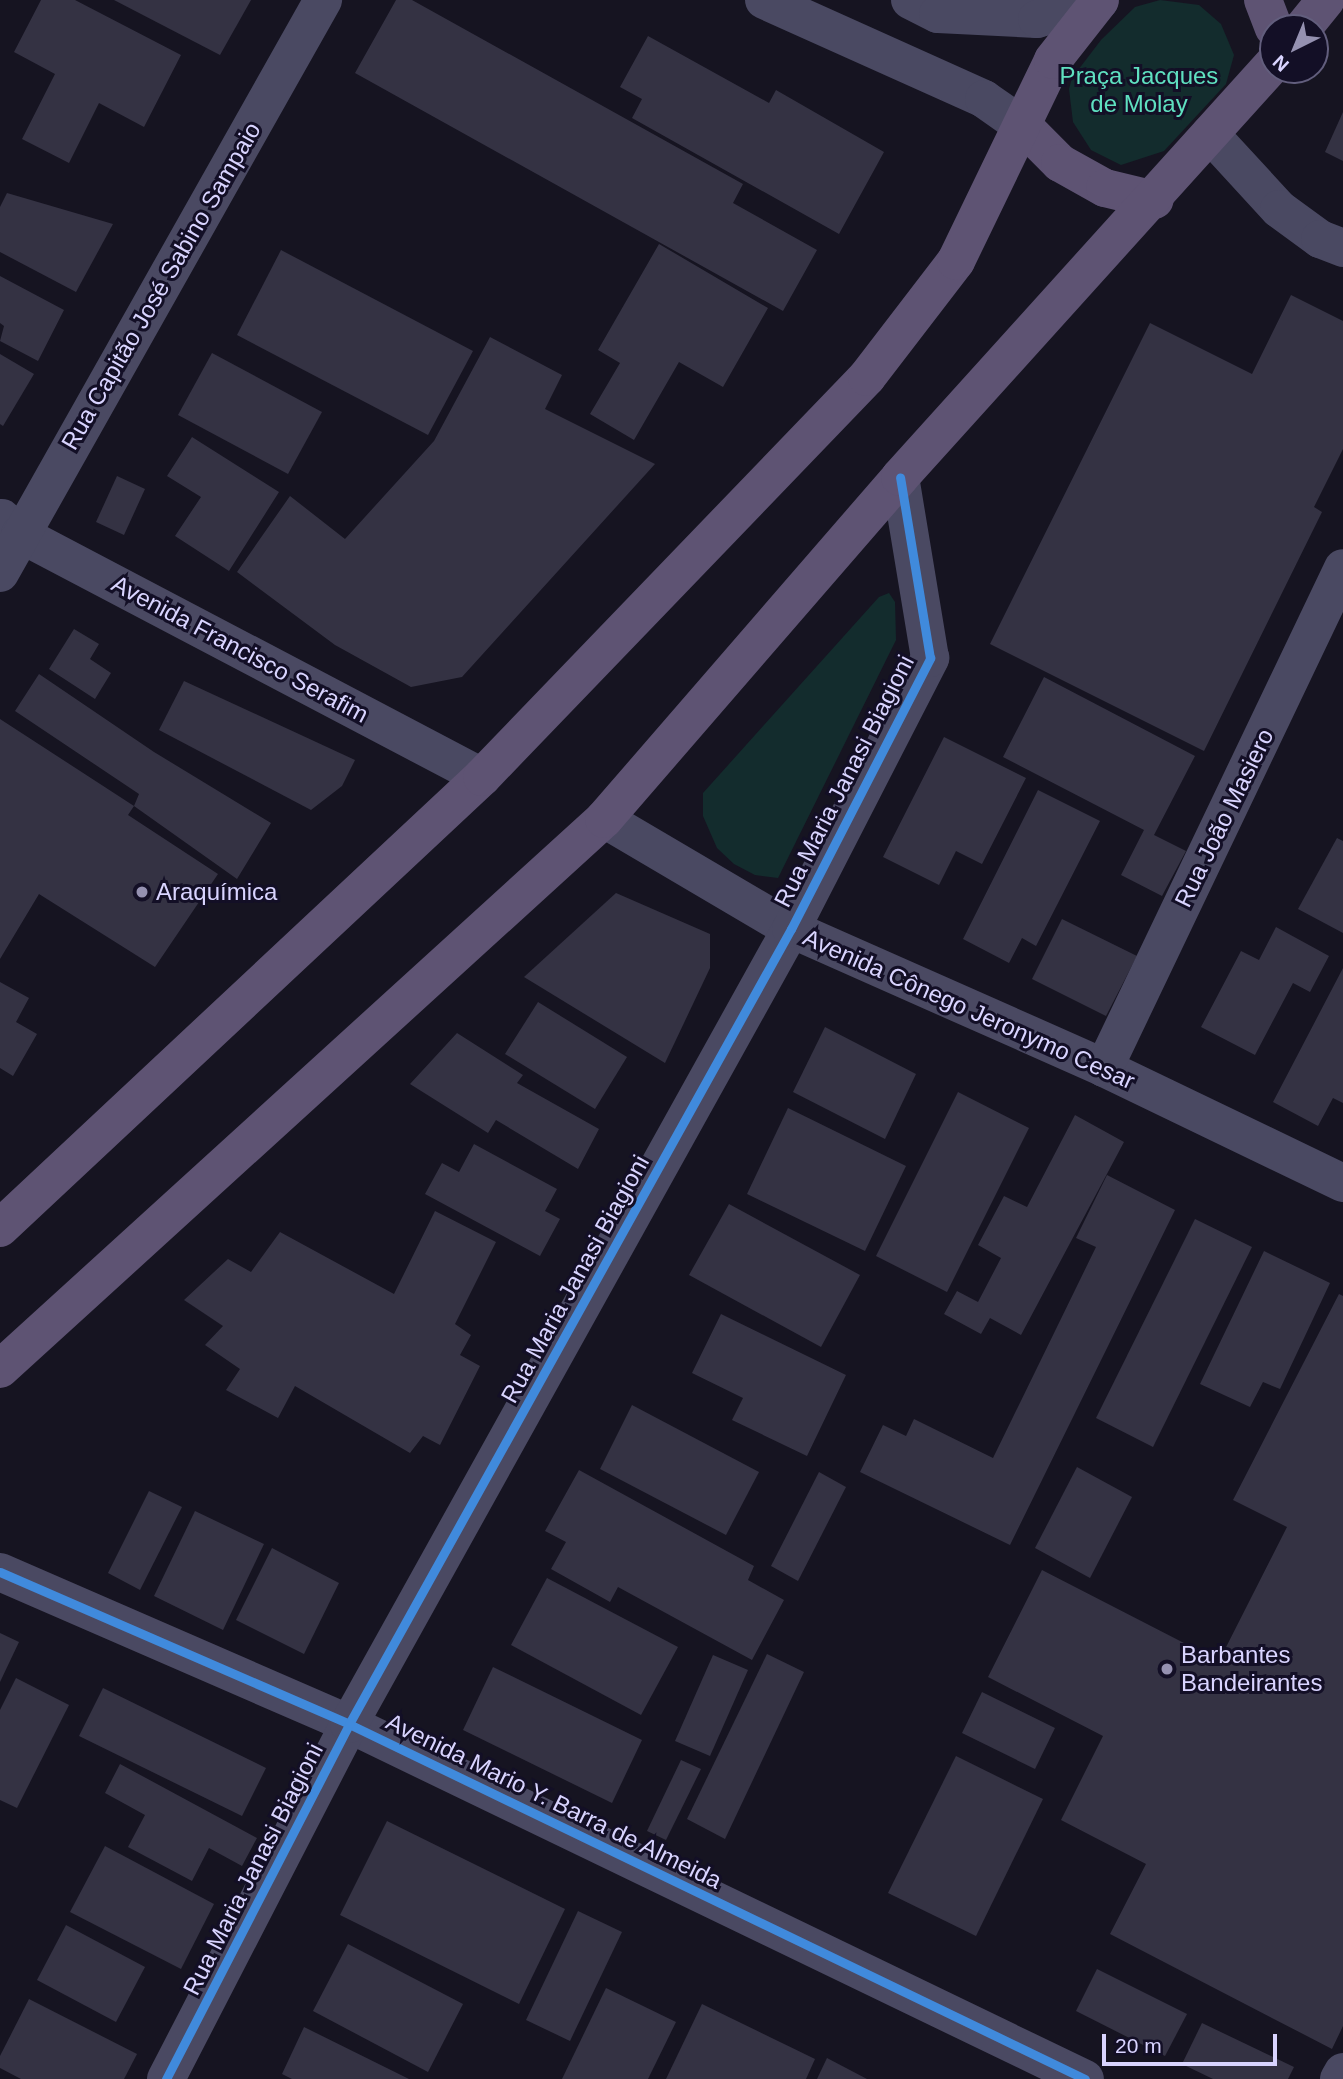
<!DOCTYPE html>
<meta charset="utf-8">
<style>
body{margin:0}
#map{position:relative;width:1343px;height:2079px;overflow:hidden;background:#161421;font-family:Helvetica,sans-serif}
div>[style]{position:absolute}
.green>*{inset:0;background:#132c2d}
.building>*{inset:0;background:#343243}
.street>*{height:38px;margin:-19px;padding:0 19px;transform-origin:19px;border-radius:19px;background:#4a4962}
.primary>*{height:38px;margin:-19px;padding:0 19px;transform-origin:19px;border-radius:19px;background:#5e5373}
.cycleway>*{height:9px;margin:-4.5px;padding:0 4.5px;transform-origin:4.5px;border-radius:4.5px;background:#408adc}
.dots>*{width:19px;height:19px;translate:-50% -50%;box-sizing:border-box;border:4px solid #130f26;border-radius:50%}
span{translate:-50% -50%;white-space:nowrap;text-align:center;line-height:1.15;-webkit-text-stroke:6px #130f26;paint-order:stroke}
.park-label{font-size:24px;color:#5fe0c0}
.street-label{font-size:24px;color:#d9d4ff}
.poi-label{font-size:24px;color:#d9d4ff}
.left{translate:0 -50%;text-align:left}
.north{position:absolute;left:1259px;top:14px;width:70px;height:70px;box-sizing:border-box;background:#130f26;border:2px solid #625e7d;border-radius:50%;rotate:223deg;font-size:19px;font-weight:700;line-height:28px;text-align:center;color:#d9d4ff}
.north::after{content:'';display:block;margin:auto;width:24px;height:32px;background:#9591b1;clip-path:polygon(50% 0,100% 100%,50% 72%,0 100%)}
.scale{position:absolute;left:1102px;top:2034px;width:175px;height:32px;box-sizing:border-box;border:4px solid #d9d4ff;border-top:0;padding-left:9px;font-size:21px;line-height:24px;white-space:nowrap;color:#d9d4ff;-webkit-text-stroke:5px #130f26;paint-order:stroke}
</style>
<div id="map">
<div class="green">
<i style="clip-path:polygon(1160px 0,1199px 5px,1221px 24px,1234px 55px,1226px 84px,1164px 151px,1121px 165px,1091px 150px,1073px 122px,1069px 89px,1072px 78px,1101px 40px,1135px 7px)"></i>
<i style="clip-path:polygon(889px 593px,895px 602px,896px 640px,778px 878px,755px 875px,734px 864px,717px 848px,703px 816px,703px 793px,879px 597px)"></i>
</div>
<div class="building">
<i style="clip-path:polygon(41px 0,75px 0,181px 55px,144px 127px,99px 103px,69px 163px,22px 139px,55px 74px,14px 52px)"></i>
<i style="clip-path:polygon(114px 0,251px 0,220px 55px)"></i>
<i style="clip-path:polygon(396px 0,412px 0,743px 184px,733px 203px,817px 250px,783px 311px,355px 73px)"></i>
<i style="clip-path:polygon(648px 36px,769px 103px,776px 90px,884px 152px,839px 234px,632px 118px,642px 99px,620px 87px)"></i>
<i style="clip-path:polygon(1343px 112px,1343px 161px,1325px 152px)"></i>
<i style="clip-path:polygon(7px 193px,113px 224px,76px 292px,0 252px,0 207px)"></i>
<i style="clip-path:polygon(659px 244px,768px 308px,723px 387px,679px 362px,634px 440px,590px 414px,620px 363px,598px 350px)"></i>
<i style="clip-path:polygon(281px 250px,473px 351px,428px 435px,237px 335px)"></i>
<i style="clip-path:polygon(0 276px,64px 310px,38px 361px,0 341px,4px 326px,0 323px)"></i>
<i style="clip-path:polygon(1291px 295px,1343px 321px,1343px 449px,1314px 507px,1322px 512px,1204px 751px,990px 644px,1150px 323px,1252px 374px)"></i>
<i style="clip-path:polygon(490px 337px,562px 375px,545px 409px,655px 464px,462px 677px,411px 687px,335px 645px,237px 572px,290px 496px,345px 539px,434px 441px)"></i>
<i style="clip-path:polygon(212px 353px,322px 412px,288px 474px,178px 415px)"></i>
<i style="clip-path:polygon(0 354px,34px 374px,3px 426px,0 424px)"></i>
<i style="clip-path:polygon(192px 437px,279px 492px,229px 571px,175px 536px,201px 497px,167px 476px)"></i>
<i style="clip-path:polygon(117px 476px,145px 489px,124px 535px,96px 522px)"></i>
<i style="clip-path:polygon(74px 629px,99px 644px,90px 659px,111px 673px,95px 699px,49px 669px)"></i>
<i style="clip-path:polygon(39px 674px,154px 752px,271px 823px,237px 879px,134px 806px,139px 794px,15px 711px)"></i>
<i style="clip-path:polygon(1044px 677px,1195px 756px,1154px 835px,1186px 851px,1162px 896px,1121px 875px,1144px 830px,1003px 757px)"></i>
<i style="clip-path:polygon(184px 681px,355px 760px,342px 786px,311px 810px,159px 730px)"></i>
<i style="clip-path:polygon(0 719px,134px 806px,128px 815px,218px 874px,155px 967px,39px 894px,0 959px)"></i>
<i style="clip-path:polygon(944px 737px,1026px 778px,982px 864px,956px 851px,939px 885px,883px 857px)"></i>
<i style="clip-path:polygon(1038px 790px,1100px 821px,1036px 946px,1022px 938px,1009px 963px,963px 939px)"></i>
<i style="clip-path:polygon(1337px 838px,1343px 841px,1343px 933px,1298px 909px)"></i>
<i style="clip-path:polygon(616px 893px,710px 934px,710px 968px,665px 1063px,524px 977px)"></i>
<i style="clip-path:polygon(1062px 919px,1137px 956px,1106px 1016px,1032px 979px)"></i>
<i style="clip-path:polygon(1276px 927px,1329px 956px,1310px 992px,1293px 983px,1255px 1055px,1201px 1027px,1241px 951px,1259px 960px)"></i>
<i style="clip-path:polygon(1343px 968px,1343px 1103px,1333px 1098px,1318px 1126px,1273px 1102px)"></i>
<i style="clip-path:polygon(0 982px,29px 998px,16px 1022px,37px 1034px,13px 1076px,0 1068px)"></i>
<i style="clip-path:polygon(538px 1002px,627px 1057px,595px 1109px,505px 1054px)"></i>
<i style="clip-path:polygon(825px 1027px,916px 1074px,885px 1139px,793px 1092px)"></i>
<i style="clip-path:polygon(457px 1033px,523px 1075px,517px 1083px,599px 1129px,578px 1169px,496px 1120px,488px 1133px,410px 1084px)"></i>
<i style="clip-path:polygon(958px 1092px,1029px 1128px,947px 1292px,876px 1256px)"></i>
<i style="clip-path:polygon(788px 1108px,906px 1166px,865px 1251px,747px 1194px)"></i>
<i style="clip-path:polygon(1075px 1115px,1124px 1142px,1021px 1335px,990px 1318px,981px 1334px,944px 1314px,957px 1291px,978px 1302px,1001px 1258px,978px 1245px,1004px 1196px,1027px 1207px)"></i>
<i style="clip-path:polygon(474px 1144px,557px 1189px,545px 1211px,560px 1219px,540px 1256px,425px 1194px,442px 1163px,459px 1172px)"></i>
<i style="clip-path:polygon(1107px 1175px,1175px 1210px,1010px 1545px,860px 1472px,883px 1425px,906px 1436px,914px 1419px,993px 1458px,1096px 1247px,1076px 1238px)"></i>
<i style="clip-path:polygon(729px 1204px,860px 1275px,821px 1347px,689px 1275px)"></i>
<i style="clip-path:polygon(435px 1211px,496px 1242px,455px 1324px,471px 1335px,460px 1355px,480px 1366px,440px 1445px,423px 1436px,410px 1453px,295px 1386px,278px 1418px,226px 1390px,240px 1369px,205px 1345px,223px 1326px,184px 1300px,228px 1259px,251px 1272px,280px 1232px,394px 1294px)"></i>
<i style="clip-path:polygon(1195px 1219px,1252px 1247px,1153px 1447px,1096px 1418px)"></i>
<i style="clip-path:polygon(1264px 1251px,1330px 1283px,1280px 1389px,1263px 1382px,1250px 1407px,1200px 1384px)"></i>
<i style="clip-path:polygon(1339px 1294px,1343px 1296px,1343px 2026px,1332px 2049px,1110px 1934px,1146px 1864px,1061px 1820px,1103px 1736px,988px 1677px,1042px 1570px,1219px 1661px,1287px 1527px,1233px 1500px)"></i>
<i style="clip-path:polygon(721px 1314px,846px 1375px,807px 1456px,732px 1420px,743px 1398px,692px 1373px)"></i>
<i style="clip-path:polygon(632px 1405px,759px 1472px,726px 1535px,600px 1469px)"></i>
<i style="clip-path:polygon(1077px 1467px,1132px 1497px,1090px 1578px,1035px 1548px)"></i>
<i style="clip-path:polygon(579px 1470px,754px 1566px,748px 1580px,784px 1600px,752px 1660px,618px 1587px,610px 1602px,551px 1569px,566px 1542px,545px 1531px)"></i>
<i style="clip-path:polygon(819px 1472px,846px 1487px,798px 1581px,771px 1566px)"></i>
<i style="clip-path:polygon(149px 1491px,182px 1507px,140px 1590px,108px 1573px)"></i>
<i style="clip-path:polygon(195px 1511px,264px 1544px,223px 1630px,154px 1596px)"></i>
<i style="clip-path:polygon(272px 1548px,339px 1583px,304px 1654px,236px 1620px)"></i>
<i style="clip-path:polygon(547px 1578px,678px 1647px,641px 1715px,511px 1645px)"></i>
<i style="clip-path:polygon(0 1633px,19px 1642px,0 1682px)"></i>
<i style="clip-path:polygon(767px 1654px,804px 1672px,725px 1839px,687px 1819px)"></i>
<i style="clip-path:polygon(713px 1655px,748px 1670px,710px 1756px,675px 1741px)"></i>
<i style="clip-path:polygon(493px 1667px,642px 1740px,612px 1803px,463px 1730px)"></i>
<i style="clip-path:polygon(16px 1678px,69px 1705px,17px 1808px,0 1800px,0 1710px)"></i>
<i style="clip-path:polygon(103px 1688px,266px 1768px,242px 1816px,79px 1736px)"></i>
<i style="clip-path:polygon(982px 1692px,1055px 1728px,1035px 1769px,962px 1733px)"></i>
<i style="clip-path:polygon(956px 1756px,1043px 1799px,976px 1936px,888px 1893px)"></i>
<i style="clip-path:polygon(681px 1760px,701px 1769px,666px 1840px,647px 1831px)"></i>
<i style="clip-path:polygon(120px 1764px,257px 1838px,242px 1866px,209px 1848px,192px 1881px,128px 1847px,145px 1815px,105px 1793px)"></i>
<i style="clip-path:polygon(387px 1821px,565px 1909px,519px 2004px,340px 1915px)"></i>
<i style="clip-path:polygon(105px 1846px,214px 1904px,181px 1969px,70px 1912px)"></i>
<i style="clip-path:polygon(578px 1911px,622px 1932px,570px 2041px,526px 2020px)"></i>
<i style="clip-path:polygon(66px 1925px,145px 1967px,116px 2022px,37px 1980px)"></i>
<i style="clip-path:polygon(348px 1944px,463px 2004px,428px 2072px,313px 2011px)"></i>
<i style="clip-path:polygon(1097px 1969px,1187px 2014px,1165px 2056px,1076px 2011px)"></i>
<i style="clip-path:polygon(606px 1988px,676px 2022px,648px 2079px,562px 2079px)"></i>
<i style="clip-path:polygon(29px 1999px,137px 2054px,124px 2079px,21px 2079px,0 2068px,0 2056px)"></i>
<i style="clip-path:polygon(702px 2004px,815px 2059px,806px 2079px,666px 2079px)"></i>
<i style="clip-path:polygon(1202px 2023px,1294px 2067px,1288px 2079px,1213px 2079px,1182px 2064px)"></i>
<i style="clip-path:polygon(304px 2027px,409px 2079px,292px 2079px,282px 2074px)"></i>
<i style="clip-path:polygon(827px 2058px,867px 2079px,817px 2079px)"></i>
</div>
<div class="street">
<i style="left:764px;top:0;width:241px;rotate:24.2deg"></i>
<i style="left:984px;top:99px;width:49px;rotate:35deg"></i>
<i style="left:910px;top:0;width:31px;rotate:27deg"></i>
<i style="left:938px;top:14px;width:99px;rotate:2.9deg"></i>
<i style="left:1037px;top:19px;width:65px;rotate:-16.2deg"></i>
<i style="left:1210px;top:134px;width:102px;rotate:47.4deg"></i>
<i style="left:1279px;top:209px;width:51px;rotate:36.2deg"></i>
<i style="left:1320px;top:239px;width:25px;rotate:21deg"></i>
<i style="left:2px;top:518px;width:24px;rotate:42deg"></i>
<i style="left:20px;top:534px;width:522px;rotate:27.74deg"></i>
<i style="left:0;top:573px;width:658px;rotate:-60.59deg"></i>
<i style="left:604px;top:819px;width:217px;rotate:30.5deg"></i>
<i style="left:791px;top:929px;width:342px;rotate:23.9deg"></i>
<i style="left:1104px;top:1068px;width:265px;rotate:25.7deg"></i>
<i style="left:1104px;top:1068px;width:554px;rotate:-64.45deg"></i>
<i style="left:0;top:1572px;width:381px;rotate:23.5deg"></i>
<i style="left:349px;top:1724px;width:817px;rotate:25.75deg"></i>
<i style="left:166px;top:2079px;width:399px;rotate:-62.7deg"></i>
<i style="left:349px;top:1724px;width:910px;rotate:-60.93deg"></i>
<i style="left:791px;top:929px;width:305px;rotate:-62.8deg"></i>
<i style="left:930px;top:658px;width:183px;rotate:-99.4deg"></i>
<i style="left:1339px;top:2079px;width:8px;rotate:-60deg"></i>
</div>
<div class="primary">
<i style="left:1263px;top:0;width:30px;rotate:69deg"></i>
<i style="left:1303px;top:28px;width:36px;rotate:-51deg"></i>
<i style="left:1024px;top:127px;width:51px;rotate:45deg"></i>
<i style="left:1060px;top:163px;width:51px;rotate:29.1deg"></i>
<i style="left:1105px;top:188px;width:51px;rotate:13.5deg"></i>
<i style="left:0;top:1228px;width:660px;rotate:-43.1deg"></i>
<i style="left:482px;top:777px;width:555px;rotate:-46.09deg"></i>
<i style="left:867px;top:377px;width:146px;rotate:-52.5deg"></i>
<i style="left:956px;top:261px;width:223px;rotate:-64.2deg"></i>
<i style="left:1053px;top:60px;width:76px;rotate:-51.9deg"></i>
<i style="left:0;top:1369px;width:817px;rotate:-42.32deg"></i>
<i style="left:604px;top:819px;width:452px;rotate:-49.1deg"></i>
<i style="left:900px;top:477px;width:557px;rotate:-47.91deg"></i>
</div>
<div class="cycleway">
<i style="left:0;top:1572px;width:381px;rotate:23.5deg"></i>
<i style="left:349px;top:1724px;width:817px;rotate:25.75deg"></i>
<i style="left:166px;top:2079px;width:399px;rotate:-62.7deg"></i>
<i style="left:349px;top:1724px;width:910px;rotate:-60.93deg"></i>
<i style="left:791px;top:929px;width:305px;rotate:-62.8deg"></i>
<i style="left:930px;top:658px;width:183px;rotate:-99.4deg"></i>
</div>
<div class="dots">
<i style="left:142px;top:892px;background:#9591b1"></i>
<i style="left:1167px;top:1669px;background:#9591b1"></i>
</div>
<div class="park-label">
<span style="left:1139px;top:90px">Praça Jacques<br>de Molay</span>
</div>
<div class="street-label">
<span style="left:161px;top:286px;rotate:-60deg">Rua Capitão José Sabino Sampaio</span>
<span style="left:240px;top:649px;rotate:28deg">Avenida Francisco Serafim</span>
<span style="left:844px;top:781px;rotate:-63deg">Rua Maria Janasi Biagioni</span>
<span style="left:1224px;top:818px;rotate:-64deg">Rua João Masiero</span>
<span style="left:969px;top:1009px;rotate:24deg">Avenida Cônego Jeronymo Cesar</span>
<span style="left:575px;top:1279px;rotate:-61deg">Rua Maria Janasi Biagioni</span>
<span style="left:554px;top:1801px;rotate:26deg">Avenida Mario Y. Barra de Almeida</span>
<span style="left:253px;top:1869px;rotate:-63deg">Rua Maria Janasi Biagioni</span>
</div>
<div class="poi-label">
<span class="left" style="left:156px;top:892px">Araquímica</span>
<span class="left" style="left:1181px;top:1669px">Barbantes<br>Bandeirantes</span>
</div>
<div class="north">N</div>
<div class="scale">20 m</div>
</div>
